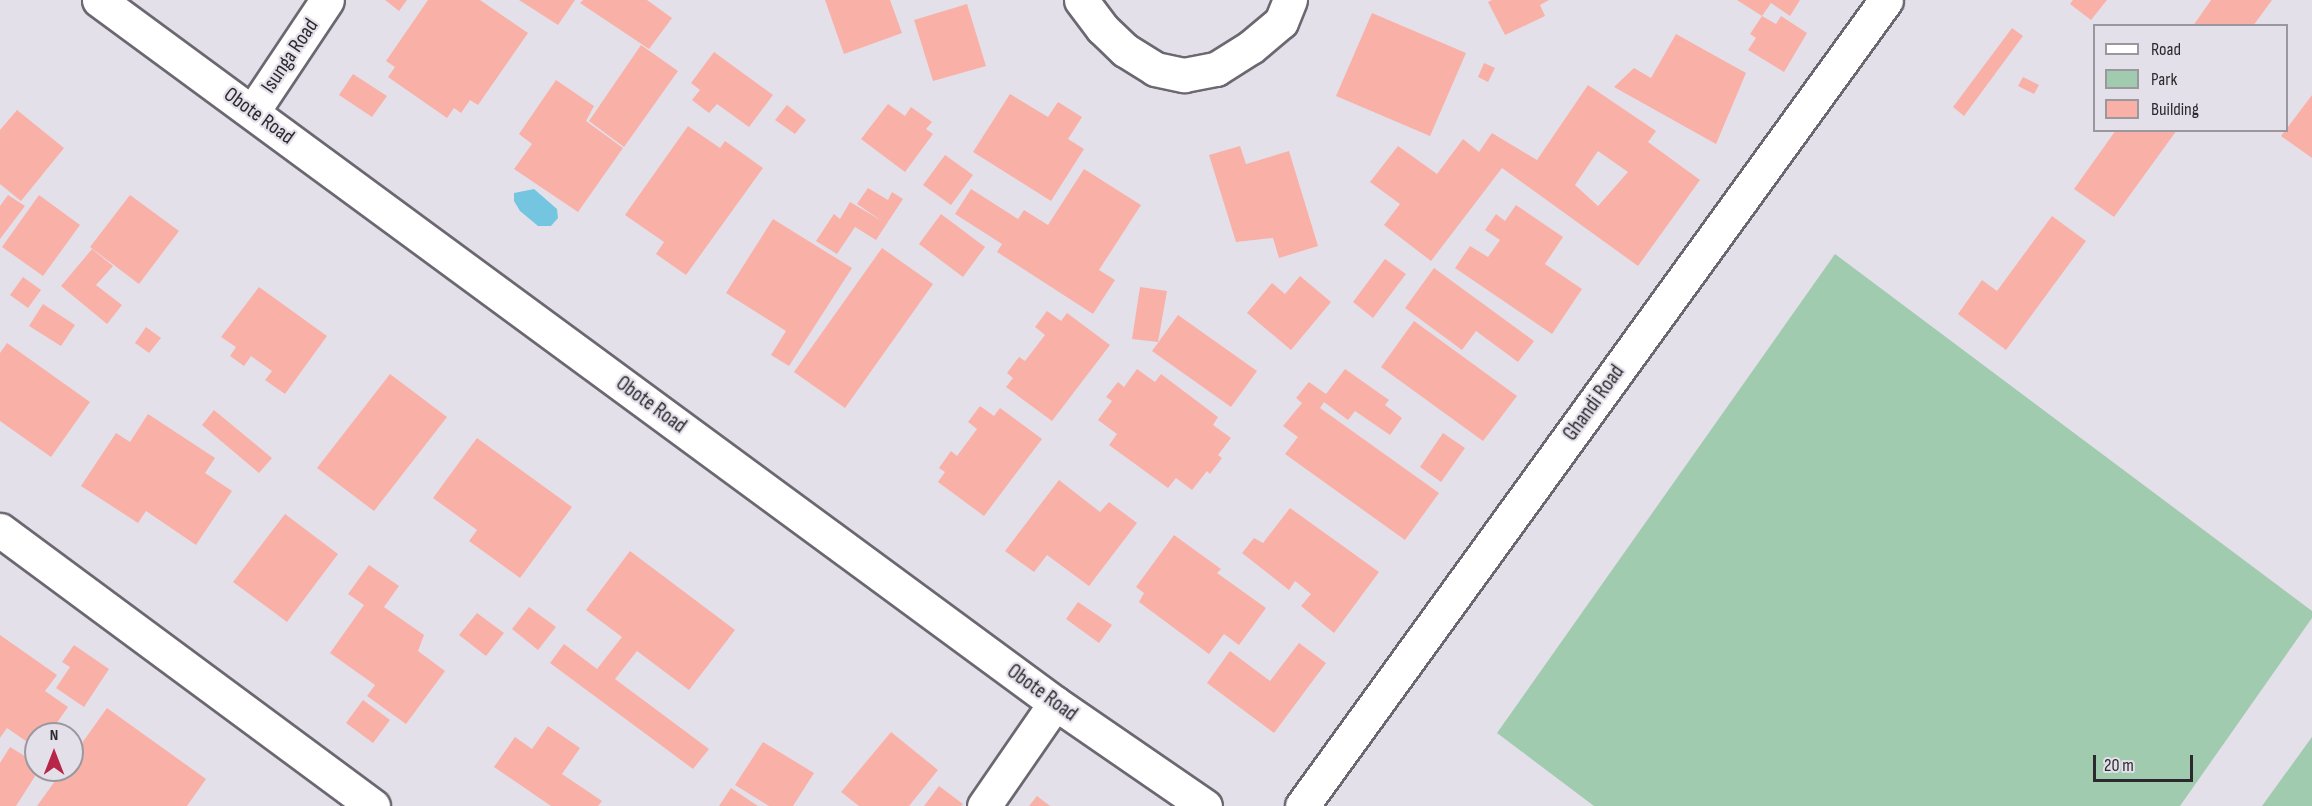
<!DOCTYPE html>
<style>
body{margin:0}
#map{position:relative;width:2312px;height:806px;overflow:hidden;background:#e4e0ea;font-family:"Sofia Sans Condensed",sans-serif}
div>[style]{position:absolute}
.green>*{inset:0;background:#a1cbae}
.water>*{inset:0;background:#74c6e0}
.building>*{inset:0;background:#f9b0a7}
.roads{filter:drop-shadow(2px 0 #6c6871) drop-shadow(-2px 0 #6c6871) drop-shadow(0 2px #6c6871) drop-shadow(0 -2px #6c6871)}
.minor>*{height:33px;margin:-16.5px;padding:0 16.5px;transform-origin:16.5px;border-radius:16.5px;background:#fff}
span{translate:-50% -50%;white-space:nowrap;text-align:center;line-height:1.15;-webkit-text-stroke:4.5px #e4e0ea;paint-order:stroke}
.street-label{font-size:21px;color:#2c2a2e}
.legend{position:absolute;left:2093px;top:24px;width:195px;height:108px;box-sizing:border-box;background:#e4e0ea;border:2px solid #9a979f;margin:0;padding:8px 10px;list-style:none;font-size:18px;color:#2c2a2e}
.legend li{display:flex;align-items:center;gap:12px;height:30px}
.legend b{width:30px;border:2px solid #9a979f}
.north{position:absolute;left:24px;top:722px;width:60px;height:60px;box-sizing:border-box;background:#e4e0ea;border:2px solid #9a979f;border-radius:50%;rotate:0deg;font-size:16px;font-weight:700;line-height:24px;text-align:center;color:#2c2a2e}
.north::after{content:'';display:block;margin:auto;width:21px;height:27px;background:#b72649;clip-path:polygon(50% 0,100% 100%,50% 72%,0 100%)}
.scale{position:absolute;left:2093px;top:755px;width:100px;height:27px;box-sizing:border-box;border:3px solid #2c2a2e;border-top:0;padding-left:8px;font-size:18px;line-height:21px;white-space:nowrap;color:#2c2a2e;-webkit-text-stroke:4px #e4e0ea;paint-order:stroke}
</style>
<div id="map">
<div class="green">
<i style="clip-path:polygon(1835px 254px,2312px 611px,2312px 618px,2180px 806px,1594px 806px,1497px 733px)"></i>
<i style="clip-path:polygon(2312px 737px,2312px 806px,2262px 806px)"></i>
</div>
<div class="water">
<i style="clip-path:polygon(534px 189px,557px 209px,558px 218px,551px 226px,538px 226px,520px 211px,514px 201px,514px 193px)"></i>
</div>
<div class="building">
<i style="clip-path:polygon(385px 0,407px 0,399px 11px)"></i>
<i style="clip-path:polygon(428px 0,480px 0,528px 33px,478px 105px,470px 100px,461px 113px,454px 108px,447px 118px,388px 77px,395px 67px,386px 61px)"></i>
<i style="clip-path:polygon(519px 0,575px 0,558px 25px)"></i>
<i style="clip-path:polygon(583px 0,647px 0,672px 18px,649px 49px,580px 3px)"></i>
<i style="clip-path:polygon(825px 0,890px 0,902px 33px,844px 54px)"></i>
<i style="clip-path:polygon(1492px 0,1549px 0,1540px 5px,1545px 16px,1505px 35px,1488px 2px)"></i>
<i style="clip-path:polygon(1737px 0,1800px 0,1790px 16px,1771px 3px,1762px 16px)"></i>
<i style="clip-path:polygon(2073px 0,2107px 0,2091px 20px,2070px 4px)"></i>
<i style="clip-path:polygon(2211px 0,2272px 0,2253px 26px,2193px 26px)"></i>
<i style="clip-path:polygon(967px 4px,986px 66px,933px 81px,914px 20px)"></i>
<i style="clip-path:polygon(1372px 13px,1466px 53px,1430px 136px,1336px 96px)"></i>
<i style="clip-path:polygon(1762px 16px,1776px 24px,1781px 16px,1807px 33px,1784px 72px,1748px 50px,1756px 38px,1750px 34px)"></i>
<i style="clip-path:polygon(2012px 28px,2023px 36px,1964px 116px,1953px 107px)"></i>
<i style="clip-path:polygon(1676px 34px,1746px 73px,1716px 144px,1614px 87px,1634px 68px,1651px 78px)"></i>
<i style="clip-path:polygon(641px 45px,678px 71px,624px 147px,589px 121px)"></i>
<i style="clip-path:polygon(714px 52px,773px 95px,749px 127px,717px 104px,709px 113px,692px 100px,700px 90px,691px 83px)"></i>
<i style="clip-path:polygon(1484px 63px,1495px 68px,1488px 82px,1478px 77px)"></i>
<i style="clip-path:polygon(353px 74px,387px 96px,372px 117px,339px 95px)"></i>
<i style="clip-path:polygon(2023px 77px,2039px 85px,2034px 94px,2018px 86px)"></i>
<i style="clip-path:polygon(556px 80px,594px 106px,586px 121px,623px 148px,578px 212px,514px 169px,532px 144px,519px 134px)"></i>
<i style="clip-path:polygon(evenodd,1588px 85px,1656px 131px,1648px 142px,1700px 180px,1638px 266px,1502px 168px,1431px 261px,1384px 225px,1400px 204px,1370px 182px,1398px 146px,1437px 174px,1463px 139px,1479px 152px,1492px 133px,1537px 160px,1588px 85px,1598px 151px,1628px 172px,1598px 206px,1575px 185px,1598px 151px)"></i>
<i style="clip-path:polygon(1010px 94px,1048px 117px,1058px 102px,1082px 117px,1068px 139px,1084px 149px,1051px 201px,973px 152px)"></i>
<i style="clip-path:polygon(2312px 95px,2312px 158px,2281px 136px)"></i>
<i style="clip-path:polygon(888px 104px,905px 116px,911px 107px,932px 122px,926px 129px,933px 134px,905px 172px,861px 139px)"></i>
<i style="clip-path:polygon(787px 105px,806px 120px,795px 134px,775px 120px)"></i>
<i style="clip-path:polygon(17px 110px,64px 148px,21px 201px,0 184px,0 130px)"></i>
<i style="clip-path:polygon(688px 126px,720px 148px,725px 141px,763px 168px,686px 275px,656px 254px,664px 242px,625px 215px)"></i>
<i style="clip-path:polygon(2116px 130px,2177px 130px,2114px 217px,2074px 189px)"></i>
<i style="clip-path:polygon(1240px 146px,1246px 164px,1289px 151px,1318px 246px,1279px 258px,1273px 238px,1236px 242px,1209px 155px)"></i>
<i style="clip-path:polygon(945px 155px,973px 175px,951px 205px,923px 185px)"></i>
<i style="clip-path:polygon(1084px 169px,1141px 205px,1099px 270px,1115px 280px,1093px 314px,997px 252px,1002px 244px,955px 214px,971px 189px,1018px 219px,1024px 210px,1048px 225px)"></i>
<i style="clip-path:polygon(868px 188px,888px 200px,892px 192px,903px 199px,876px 240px,855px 227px,837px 254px,816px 241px,834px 214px,840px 219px,850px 202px,882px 221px,857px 204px)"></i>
<i style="clip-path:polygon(8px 195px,25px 206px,0 239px,0 206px)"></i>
<i style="clip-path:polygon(39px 195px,80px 225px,43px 276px,2px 247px)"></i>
<i style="clip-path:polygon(130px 195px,179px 231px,139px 284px,90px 247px)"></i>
<i style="clip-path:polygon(1516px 205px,1563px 237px,1545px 264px,1582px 289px,1552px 334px,1455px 268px,1470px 246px,1488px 257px,1500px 240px,1485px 230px,1496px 214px,1505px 221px)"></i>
<i style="clip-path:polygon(941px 214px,985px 247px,963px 277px,919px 244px)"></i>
<i style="clip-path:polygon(2052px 216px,2086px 241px,2006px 350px,1958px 314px,1982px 280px,1997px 291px)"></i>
<i style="clip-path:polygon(773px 219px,852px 268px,789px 366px,771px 355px,786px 331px,726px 293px)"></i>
<i style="clip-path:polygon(882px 248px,933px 284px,845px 408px,794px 372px)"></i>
<i style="clip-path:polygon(92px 249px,113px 266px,96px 285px,122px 305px,107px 324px,61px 286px)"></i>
<i style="clip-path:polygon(1385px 259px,1406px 274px,1373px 318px,1353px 302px)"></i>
<i style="clip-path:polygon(1434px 268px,1534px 341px,1518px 362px,1476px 331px,1462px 350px,1405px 308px)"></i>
<i style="clip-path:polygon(1300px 276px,1331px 302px,1291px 350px,1247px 313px,1272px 283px,1285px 294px)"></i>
<i style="clip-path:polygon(23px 277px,41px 290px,28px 308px,10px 295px)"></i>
<i style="clip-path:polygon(259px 287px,327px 336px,285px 394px,265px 380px,272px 371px,251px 356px,244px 366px,230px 356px,236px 347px,221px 337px)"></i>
<i style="clip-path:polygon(1140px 287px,1167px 291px,1158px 342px,1132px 339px)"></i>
<i style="clip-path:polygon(43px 304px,75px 325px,61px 346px,29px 326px)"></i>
<i style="clip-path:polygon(1047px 311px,1061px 321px,1067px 313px,1110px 345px,1052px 421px,1006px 387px,1013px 378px,1007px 373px,1019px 357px,1025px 361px,1045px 335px,1035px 327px)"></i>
<i style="clip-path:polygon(1178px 315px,1257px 371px,1231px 407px,1152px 351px)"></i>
<i style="clip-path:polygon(1414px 321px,1517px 396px,1483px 441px,1381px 367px)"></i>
<i style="clip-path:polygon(146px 327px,161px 338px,149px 353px,135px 343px)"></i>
<i style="clip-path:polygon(7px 343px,90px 402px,51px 457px,0 421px,0 353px)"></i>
<i style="clip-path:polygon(1137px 369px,1155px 382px,1161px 374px,1218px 417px,1213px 425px,1231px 438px,1218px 455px,1222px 458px,1210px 474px,1207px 471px,1192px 490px,1176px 478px,1168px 488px,1109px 445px,1117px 434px,1098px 420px,1112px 401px,1106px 397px,1118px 382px,1124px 387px)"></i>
<i style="clip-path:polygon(1345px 369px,1389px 400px,1385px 405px,1402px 418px,1390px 435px,1355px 411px,1348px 420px,1324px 402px,1320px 408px,1439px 493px,1405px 540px,1285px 454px,1298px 437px,1283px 426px,1302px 403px,1296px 398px,1309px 382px,1326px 394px)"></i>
<i style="clip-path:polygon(390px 374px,447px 417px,374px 511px,317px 468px)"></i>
<i style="clip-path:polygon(980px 406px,994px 416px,1000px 408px,1042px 439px,984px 516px,938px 482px,945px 472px,939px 468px,951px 451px,957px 456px,977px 429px,968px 422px)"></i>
<i style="clip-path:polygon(214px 410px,272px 458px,259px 473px,202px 425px)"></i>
<i style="clip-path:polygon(148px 414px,215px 458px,205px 473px,232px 491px,196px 545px,146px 511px,138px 523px,81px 486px,116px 433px,130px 442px)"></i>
<i style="clip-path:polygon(1443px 433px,1465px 448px,1441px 482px,1420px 467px)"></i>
<i style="clip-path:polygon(477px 438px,572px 507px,520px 578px,469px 541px,477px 530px,433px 498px)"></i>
<i style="clip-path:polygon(1059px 480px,1100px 512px,1109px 502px,1137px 523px,1089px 586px,1047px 555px,1034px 572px,1005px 551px)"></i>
<i style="clip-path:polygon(1290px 508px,1379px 572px,1334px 633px,1301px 606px,1311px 594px,1295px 581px,1289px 590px,1242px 553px,1254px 538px,1263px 543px)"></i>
<i style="clip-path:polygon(285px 514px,338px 554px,287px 622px,233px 582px)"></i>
<i style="clip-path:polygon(1174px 535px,1221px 569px,1217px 573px,1266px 608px,1239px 645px,1224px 634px,1209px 654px,1139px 602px,1144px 593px,1136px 587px)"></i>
<i style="clip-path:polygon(630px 551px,735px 630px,689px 690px,637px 651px,615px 679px,709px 749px,693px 769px,550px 663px,564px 644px,597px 669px,622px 637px,586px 610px)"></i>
<i style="clip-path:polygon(369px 565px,399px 586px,384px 607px,424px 635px,418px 651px,445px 671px,406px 724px,367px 696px,375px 685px,330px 653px,364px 605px,348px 594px)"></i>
<i style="clip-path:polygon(1078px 602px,1112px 625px,1099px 643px,1066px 619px)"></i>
<i style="clip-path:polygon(529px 607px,556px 627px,538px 650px,512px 629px)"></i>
<i style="clip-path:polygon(477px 613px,504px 633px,486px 656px,459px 635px)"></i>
<i style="clip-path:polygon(0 635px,57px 675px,45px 691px,68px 707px,49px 734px,36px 734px,36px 748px,7px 728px,0 738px)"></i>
<i style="clip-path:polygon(1299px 643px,1326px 663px,1274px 733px,1207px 683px,1230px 651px,1270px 681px)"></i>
<i style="clip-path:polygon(74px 645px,109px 669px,84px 707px,56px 688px,70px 667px,62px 662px)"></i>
<i style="clip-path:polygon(363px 700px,390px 720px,373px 743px,346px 723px)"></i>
<i style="clip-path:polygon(107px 708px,206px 779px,187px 806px,37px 806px,63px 770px,72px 770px,72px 757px)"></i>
<i style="clip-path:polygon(548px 726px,580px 748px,562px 774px,602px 801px,598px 806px,551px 806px,494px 767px,515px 737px,532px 749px)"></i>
<i style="clip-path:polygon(891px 732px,938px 770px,909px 806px,859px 806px,841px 792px)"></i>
<i style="clip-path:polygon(763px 742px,814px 773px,793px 806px,769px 806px,735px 785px)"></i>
<i style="clip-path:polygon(10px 747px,36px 763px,36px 770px,39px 770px,16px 806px,0 806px,0 763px)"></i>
<i style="clip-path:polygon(939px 786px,963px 804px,961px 806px,924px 806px)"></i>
<i style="clip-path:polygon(731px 788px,758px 806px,719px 806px)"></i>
<i style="clip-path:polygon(1037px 796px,1050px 806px,1029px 806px)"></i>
</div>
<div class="roads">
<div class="minor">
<i style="left:99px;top:0;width:1187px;rotate:36.33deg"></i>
<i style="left:1055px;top:703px;width:182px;rotate:34.5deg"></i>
<i style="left:1081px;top:0;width:35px;rotate:53deg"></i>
<i style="left:1102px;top:28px;width:32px;rotate:44deg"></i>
<i style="left:1125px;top:50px;width:36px;rotate:32deg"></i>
<i style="left:1155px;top:69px;width:30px;rotate:12deg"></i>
<i style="left:1184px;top:75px;width:33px;rotate:-11deg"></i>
<i style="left:1216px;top:69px;width:41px;rotate:-32.2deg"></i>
<i style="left:1251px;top:47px;width:39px;rotate:-40deg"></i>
<i style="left:1281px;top:22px;width:24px;rotate:-68deg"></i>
<i style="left:253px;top:111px;width:133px;rotate:-56.3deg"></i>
<i style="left:0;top:530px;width:464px;rotate:36.5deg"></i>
<i style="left:984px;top:806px;width:125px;rotate:-55.4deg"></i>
<i style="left:1302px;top:806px;width:995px;rotate:-54.07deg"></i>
</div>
</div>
<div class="street-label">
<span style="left:290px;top:56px;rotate:-56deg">Isunga Road</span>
<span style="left:259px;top:116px;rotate:36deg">Obote Road</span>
<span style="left:1594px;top:403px;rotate:-54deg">Ghandi Road</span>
<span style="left:651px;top:405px;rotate:36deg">Obote Road</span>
<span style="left:1042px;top:693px;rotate:36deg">Obote Road</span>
</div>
<ul class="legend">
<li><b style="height:8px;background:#fff"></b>Road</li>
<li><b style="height:16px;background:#a1cbae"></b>Park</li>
<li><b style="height:16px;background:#f9b0a7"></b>Building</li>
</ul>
<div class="north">N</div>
<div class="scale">20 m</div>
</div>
